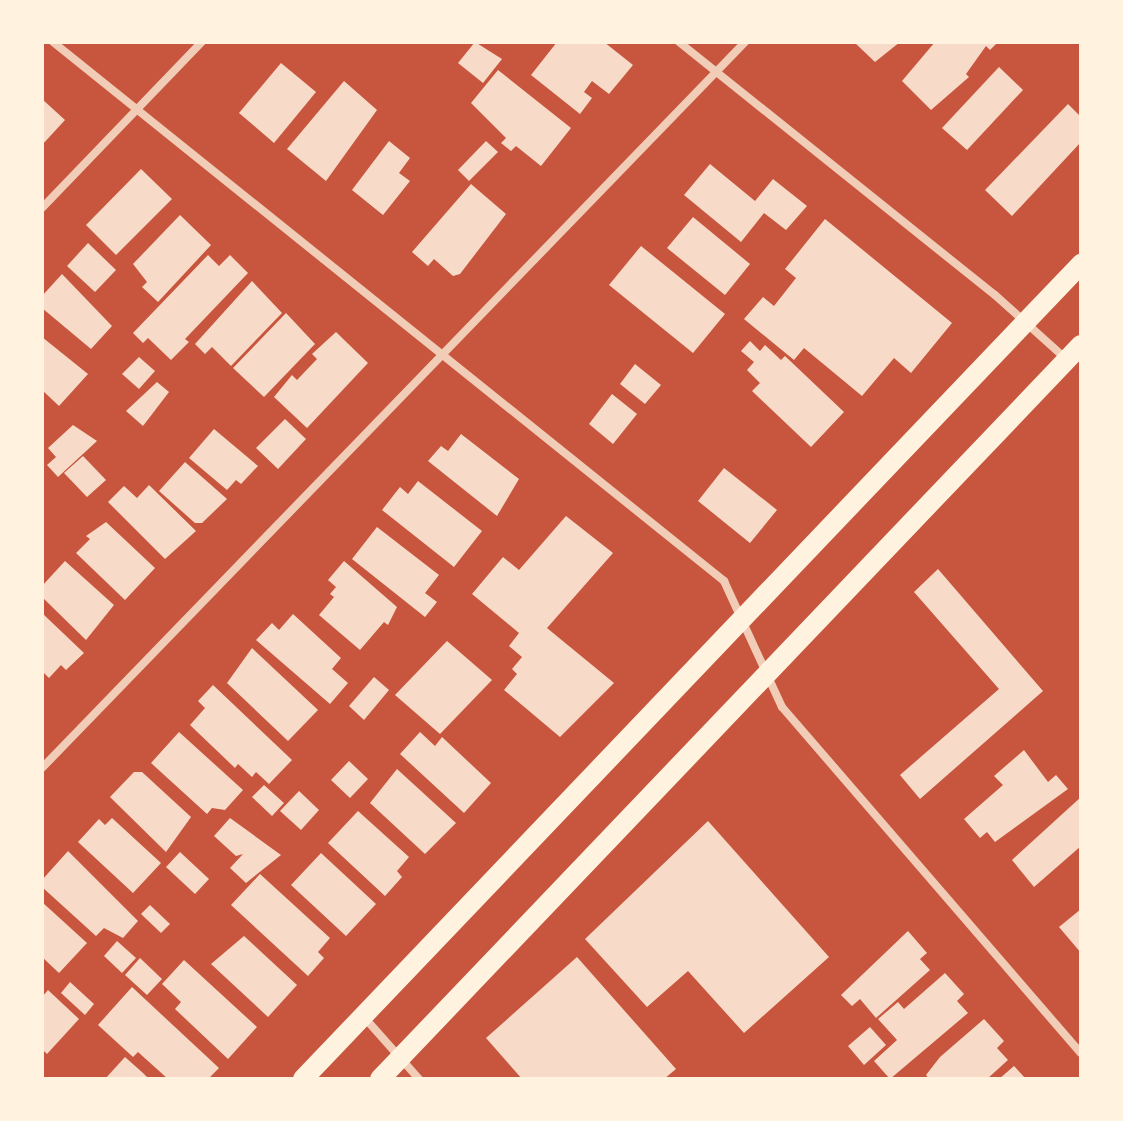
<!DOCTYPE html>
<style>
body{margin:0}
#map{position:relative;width:1123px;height:1121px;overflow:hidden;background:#c8553d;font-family:"Open Sans",sans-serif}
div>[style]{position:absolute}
.building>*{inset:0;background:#f7dbc8}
.minor>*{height:8px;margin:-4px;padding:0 4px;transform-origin:4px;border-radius:4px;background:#f1ccb7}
.primary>*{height:20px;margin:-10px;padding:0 10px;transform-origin:10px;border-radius:10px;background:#fff3e0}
span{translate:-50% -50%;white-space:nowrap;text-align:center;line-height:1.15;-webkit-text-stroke:7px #fff3e0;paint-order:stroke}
.frame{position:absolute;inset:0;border:44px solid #fff3e0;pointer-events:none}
</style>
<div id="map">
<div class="building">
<i style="clip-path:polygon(475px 42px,502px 59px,483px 83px,458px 63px)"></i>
<i style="clip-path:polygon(557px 42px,604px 42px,633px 65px,609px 94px,592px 81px,584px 92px,592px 98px,580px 114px,531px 75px)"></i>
<i style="clip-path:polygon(854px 42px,900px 42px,875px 62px)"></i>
<i style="clip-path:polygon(935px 42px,998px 42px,990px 50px,986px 46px,966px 74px,969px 77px,931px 110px,902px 81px)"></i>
<i style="clip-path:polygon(281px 63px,316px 92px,274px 143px,239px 113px)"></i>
<i style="clip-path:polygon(999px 67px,1023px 90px,967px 150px,942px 128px)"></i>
<i style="clip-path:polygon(498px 70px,571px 128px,541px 166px,516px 146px,511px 151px,501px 143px,506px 138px,471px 103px)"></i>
<i style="clip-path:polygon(344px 81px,377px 110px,326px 181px,287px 149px)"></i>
<i style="clip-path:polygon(42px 99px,65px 120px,42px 145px)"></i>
<i style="clip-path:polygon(1068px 104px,1081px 117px,1081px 142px,1012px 216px,985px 190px)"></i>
<i style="clip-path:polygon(389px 141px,410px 158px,399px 173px,410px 181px,383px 215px,352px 190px)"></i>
<i style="clip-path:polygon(486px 141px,498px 152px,469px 181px,458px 170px)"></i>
<i style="clip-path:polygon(710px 164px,755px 201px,773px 179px,807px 206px,786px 230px,764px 213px,741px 242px,684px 195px)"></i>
<i style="clip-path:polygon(141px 169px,172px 199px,116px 255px,86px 225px)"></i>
<i style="clip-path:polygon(471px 184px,506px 214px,460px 274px,453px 276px,434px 259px,428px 266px,412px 252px)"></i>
<i style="clip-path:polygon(180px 215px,211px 245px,158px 302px,142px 287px,147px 282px,133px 264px)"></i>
<i style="clip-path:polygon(693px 217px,750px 264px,725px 295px,667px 248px)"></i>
<i style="clip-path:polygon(825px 219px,952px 323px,911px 373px,894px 358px,862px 396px,804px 348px,794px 360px,744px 319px,763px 297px,774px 306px,796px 278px,785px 269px)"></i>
<i style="clip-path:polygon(88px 243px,116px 270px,95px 292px,67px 266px)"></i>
<i style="clip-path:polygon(641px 246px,725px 314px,693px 353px,609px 285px)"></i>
<i style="clip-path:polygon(208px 255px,219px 266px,230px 255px,248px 273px,185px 339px,189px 342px,171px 360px,148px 338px,143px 343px,133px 333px)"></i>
<i style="clip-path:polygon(62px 274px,112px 326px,91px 349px,42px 308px,42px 296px)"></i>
<i style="clip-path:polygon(252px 281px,282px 313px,231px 366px,212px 347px,205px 354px,195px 344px)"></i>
<i style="clip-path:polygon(286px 313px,315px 344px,264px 397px,233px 368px)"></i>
<i style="clip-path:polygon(336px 332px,368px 363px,307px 428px,274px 397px,292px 375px,297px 380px,317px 359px,312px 354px)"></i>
<i style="clip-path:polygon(42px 337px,88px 374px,59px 406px,42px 390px)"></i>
<i style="clip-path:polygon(750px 341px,760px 351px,765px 345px,781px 360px,785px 356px,844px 412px,811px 447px,752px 391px,760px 383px,747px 370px,754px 362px,741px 351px)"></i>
<i style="clip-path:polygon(139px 357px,155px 371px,139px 389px,122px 374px)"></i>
<i style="clip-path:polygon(635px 364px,661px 385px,645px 404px,620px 384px)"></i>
<i style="clip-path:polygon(157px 382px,169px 392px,143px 426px,126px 411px)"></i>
<i style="clip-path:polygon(612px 394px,637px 414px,613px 444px,589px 424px)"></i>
<i style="clip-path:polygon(285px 419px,306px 439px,278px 469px,256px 448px)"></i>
<i style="clip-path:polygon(73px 425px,97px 441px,58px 477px,47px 465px,56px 457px,48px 448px)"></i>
<i style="clip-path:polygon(214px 429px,258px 466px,241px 484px,236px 480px,227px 490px,189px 458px)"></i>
<i style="clip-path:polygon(461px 434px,519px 479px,497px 516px,428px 461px,441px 446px,448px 451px)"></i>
<i style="clip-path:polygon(83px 456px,106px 480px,87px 497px,64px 473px)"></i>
<i style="clip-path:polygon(185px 462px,227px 499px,202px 523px,195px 523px,159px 491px)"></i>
<i style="clip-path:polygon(724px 468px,777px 510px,750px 543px,698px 501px)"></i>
<i style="clip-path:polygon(418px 481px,482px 531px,454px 567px,382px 510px,400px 487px,408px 494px)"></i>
<i style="clip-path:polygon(149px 485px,196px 531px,165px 559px,108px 502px,124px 486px,137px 498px)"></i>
<i style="clip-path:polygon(566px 516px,613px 553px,547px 628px,614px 683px,560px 737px,504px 690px,517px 674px,512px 669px,522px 657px,509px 646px,519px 633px,472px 594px,503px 557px,519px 570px)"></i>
<i style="clip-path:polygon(106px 522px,155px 568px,125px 600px,76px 553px,90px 539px,86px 536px)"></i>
<i style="clip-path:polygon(377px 527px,439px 575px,425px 593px,437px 602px,425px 617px,352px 559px)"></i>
<i style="clip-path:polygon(65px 561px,114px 605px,86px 640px,42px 597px,42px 586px)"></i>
<i style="clip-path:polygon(344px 561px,397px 607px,388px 625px,384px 622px,360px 650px,319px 615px,334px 597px,330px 594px,336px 587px,328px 580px)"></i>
<i style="clip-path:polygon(938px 569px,1043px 691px,920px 799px,900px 775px,999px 689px,914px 592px)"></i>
<i style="clip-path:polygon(42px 613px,84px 653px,66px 670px,61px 665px,49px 678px,42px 671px)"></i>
<i style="clip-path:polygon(293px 614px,341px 658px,332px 669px,348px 683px,330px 704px,256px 640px,272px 623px,279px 630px)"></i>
<i style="clip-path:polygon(447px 641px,492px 680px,440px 734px,395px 695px)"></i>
<i style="clip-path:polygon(252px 648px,318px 710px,288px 741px,227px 683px)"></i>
<i style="clip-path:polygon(374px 677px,389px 690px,364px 720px,349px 706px)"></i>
<i style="clip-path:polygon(213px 685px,292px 760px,269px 784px,256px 772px,252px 777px,238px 764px,235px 768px,190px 725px,205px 708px,198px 701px)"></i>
<i style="clip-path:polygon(179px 732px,243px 790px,225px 810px,212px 808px,207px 814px,151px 763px)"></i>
<i style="clip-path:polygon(420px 732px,435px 746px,442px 737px,491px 783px,464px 813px,400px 754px)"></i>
<i style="clip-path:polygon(1024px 750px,1048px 782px,1056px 775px,1068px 789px,995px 842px,987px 832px,980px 838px,964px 819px,1003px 785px,994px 776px)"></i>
<i style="clip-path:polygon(349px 761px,368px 779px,350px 798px,331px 780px)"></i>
<i style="clip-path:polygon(397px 769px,456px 823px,425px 854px,370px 803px)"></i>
<i style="clip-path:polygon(134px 772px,142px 772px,191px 817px,166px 852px,110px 797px)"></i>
<i style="clip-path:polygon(264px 785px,284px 803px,272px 816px,252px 797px)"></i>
<i style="clip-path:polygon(299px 791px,319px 810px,301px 830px,280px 811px)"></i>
<i style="clip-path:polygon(1081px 797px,1081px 846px,1034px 887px,1012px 860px)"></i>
<i style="clip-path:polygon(358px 811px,409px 857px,397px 871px,402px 877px,385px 896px,328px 843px)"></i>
<i style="clip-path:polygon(112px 818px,161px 863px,133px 893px,78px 842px,99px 819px,105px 825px)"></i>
<i style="clip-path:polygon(230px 818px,281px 855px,246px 883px,230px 868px,243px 854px,236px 856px,214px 836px)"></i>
<i style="clip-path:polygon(708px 821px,829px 957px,744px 1033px,688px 971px,647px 1007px,585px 939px)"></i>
<i style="clip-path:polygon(68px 851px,138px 921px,123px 938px,104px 928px,96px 936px,42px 887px,42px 880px)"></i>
<i style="clip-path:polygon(180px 852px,209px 879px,195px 894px,166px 867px)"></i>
<i style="clip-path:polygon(321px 853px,376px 904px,346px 936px,291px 885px)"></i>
<i style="clip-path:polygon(260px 874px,330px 938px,318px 952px,324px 958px,308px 976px,231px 905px)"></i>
<i style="clip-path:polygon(42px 902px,87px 943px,59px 973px,42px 957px)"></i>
<i style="clip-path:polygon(150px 905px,170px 924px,161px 933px,141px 914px)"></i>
<i style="clip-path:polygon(1081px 909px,1081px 953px,1059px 927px)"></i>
<i style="clip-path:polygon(908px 931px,927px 953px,920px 959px,930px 970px,876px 1018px,860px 999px,852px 1006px,841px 995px)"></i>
<i style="clip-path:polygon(244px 936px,297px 985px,268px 1017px,211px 964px)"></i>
<i style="clip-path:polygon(117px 941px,136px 958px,122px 973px,104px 956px)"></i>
<i style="clip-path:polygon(577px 957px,676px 1069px,664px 1079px,522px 1079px,486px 1038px)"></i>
<i style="clip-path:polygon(140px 958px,162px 979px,147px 995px,125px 975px)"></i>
<i style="clip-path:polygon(184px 960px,257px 1027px,228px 1059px,175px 1009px,181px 1002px,162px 984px)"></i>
<i style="clip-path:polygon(945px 973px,964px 994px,957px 1001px,968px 1013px,890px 1079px,874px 1061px,897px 1040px,878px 1019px,898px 1002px,904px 1009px)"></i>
<i style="clip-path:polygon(70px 982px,94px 1004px,85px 1015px,61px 993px)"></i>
<i style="clip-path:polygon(132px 987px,219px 1068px,208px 1079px,168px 1079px,138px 1052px,133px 1057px,98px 1025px)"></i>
<i style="clip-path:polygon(48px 990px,79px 1019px,47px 1054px,42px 1049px,42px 997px)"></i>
<i style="clip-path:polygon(984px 1019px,1004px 1041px,997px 1048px,1008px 1060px,987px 1079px,929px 1079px,926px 1075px,940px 1057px)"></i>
<i style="clip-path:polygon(870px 1027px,886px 1045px,864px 1065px,848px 1046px)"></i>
<i style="clip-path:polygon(125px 1057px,143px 1073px,149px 1079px,105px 1079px)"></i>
<i style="clip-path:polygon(1014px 1066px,1026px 1079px,999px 1079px)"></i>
</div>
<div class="minor">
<i style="left:53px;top:42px;width:861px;rotate:38.77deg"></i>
<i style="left:724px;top:581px;width:139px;rotate:65.3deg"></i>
<i style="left:782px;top:707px;width:457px;rotate:49.2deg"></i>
<i style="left:679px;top:42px;width:405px;rotate:38.7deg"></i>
<i style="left:995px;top:295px;width:94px;rotate:42deg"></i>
<i style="left:42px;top:208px;width:231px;rotate:-46.1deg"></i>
<i style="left:42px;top:768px;width:1011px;rotate:-45.92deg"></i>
<i style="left:364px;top:1017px;width:83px;rotate:48.4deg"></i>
</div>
<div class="primary">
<i style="left:303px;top:1079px;width:1127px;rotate:-46.33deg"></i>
<i style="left:380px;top:1079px;width:1015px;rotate:-46.32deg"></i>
</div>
<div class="frame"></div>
</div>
